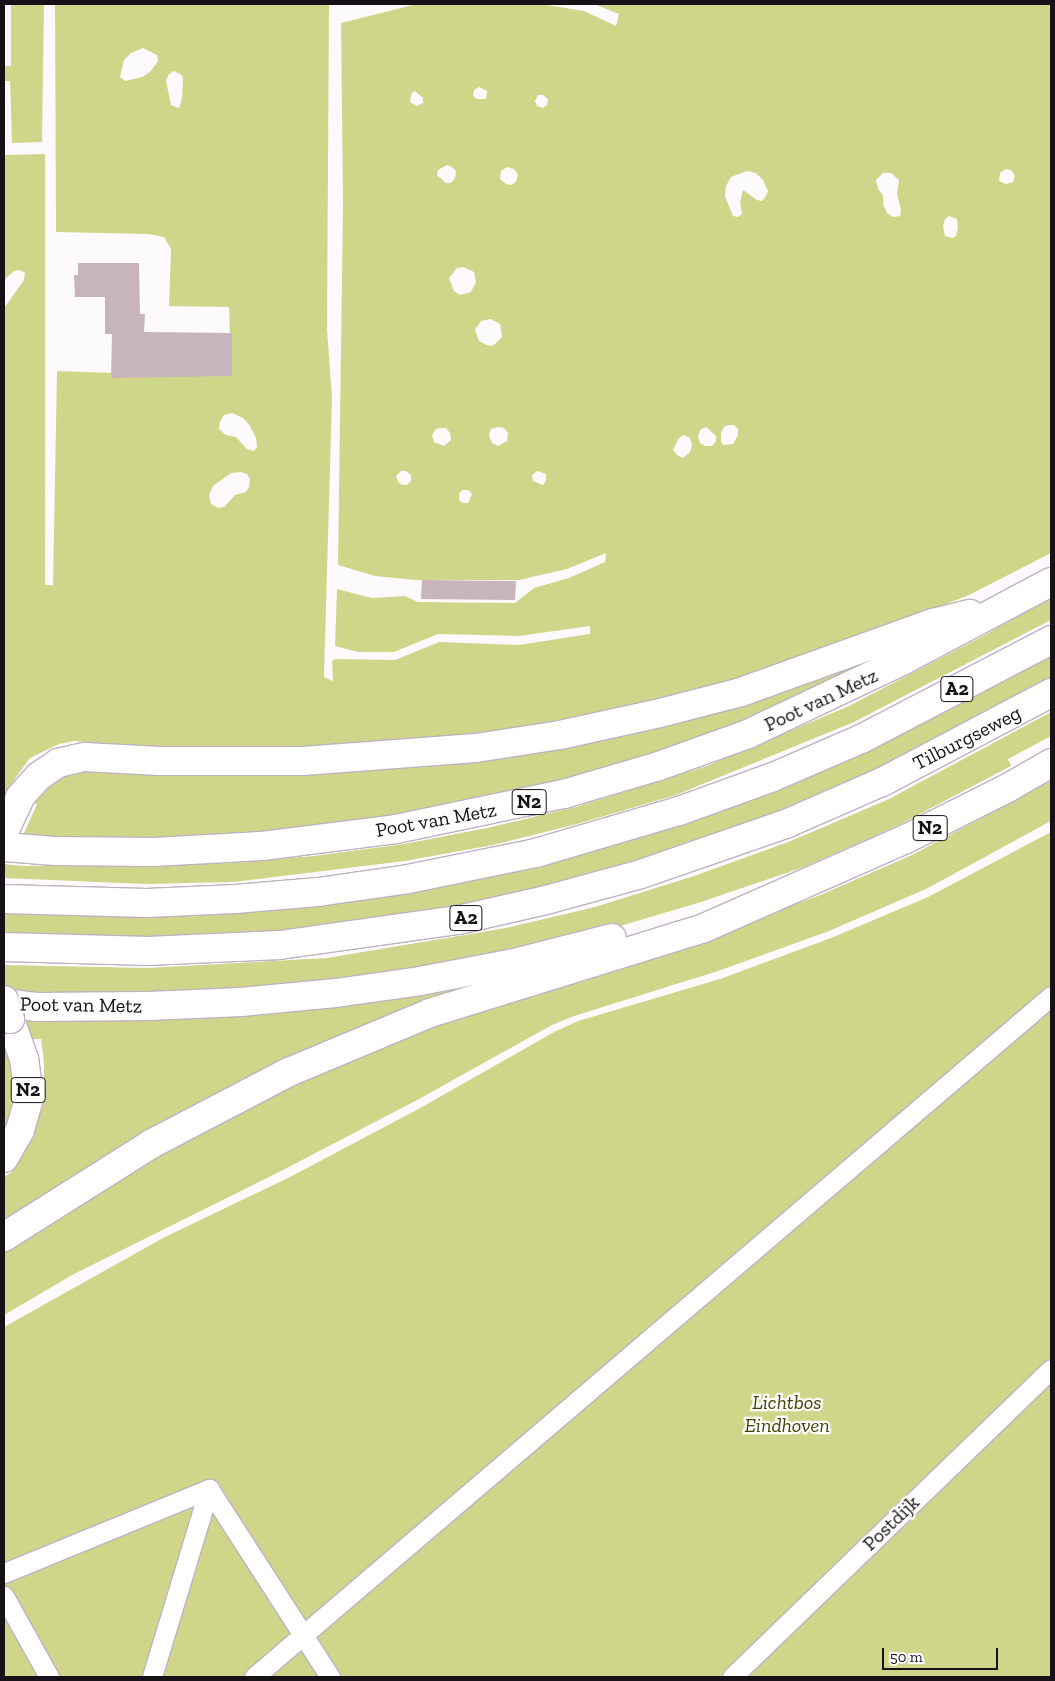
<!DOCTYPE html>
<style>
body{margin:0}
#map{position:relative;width:1055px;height:1681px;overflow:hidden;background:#fcfafd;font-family:"Zilla Slab",serif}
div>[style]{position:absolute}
.green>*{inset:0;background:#d0d689}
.building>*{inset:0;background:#c7b4bd}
.roads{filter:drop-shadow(1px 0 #bdb2c2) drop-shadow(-1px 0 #bdb2c2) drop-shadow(0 1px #bdb2c2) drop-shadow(0 -1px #bdb2c2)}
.street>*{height:19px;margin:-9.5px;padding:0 9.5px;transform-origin:9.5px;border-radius:9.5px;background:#fff}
.highway>*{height:28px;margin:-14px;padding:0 14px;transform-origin:14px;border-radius:14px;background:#fff}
.bridges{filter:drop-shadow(1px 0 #bdb2c2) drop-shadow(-1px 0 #bdb2c2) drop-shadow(0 1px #bdb2c2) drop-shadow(0 -1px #bdb2c2)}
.highway-bridge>*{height:28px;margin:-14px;padding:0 14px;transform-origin:14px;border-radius:14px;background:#fff}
span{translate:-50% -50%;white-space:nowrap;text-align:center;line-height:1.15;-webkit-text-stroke:4.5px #fff;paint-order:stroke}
.shield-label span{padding:1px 4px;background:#fff;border:1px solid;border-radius:4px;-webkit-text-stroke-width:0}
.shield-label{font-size:19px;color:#161218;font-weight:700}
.street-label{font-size:20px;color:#161218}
.park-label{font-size:20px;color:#414400;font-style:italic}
.frame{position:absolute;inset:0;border:5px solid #161218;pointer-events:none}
.scale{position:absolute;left:882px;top:1648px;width:116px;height:22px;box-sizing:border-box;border:2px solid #161218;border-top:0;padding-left:6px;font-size:15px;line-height:18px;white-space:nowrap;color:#161218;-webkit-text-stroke:4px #fff;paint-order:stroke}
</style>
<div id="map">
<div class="green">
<i style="clip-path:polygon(11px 4px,44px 4px,42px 142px,12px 143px,10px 81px,4px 81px,4px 66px,11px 66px)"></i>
<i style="clip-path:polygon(evenodd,55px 4px,329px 4px,327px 330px,332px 397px,324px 677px,333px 681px,332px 661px,336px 659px,395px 660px,439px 642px,519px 645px,590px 634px,590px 626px,519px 636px,438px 634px,394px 652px,358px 652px,335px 646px,337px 589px,372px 598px,405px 596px,418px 602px,515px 603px,534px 588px,569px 578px,605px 562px,606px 553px,567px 569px,519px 580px,415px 580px,375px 576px,338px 565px,343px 205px,341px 23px,417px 4px,541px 4px,584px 11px,616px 26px,619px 14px,594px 4px,1051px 4px,1051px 553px,969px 595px,799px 663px,659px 704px,473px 739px,303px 750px,182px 749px,74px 741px,59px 744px,30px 758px,4px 794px,4px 308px,24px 280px,25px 273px,20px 270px,14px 271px,4px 280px,4px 155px,45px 154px,45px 585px,53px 585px,57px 371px,171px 375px,231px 366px,229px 307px,169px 306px,171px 249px,164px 237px,148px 234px,56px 232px,55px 4px,143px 48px,157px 55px,158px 61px,150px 72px,142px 77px,125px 81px,120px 77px,124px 60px,131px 53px,143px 48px,55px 4px,174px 71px,182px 75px,183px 80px,182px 98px,179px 108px,171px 105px,166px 81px,169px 74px,174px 71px,55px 4px,479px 87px,487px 91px,486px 99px,477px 99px,473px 96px,474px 90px,479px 87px,55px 4px,415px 91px,423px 98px,423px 103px,417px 106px,410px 102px,411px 94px,415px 91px,55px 4px,538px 95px,543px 95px,548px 99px,547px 105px,543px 108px,537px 106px,535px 101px,538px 95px,55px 4px,447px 165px,452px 167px,456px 171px,455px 178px,451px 183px,446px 183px,437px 175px,438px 170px,447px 165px,55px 4px,507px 167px,514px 169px,518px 175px,516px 181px,512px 185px,506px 184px,500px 179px,501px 171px,507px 167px,55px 4px,1006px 169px,1011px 170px,1015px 176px,1013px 182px,1006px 184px,999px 181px,1000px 173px,1006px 169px,55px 4px,747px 171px,756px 173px,763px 180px,768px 191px,766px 196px,762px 201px,757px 200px,743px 190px,740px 202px,742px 214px,738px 217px,733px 216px,725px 196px,726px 186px,731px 177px,747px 171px,55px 4px,883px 173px,891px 173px,899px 180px,897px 194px,901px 210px,900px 216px,893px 217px,887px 213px,883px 204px,883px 195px,878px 189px,876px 180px,883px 173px,55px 4px,949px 216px,957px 219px,958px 228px,956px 236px,952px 238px,945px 236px,943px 226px,945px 219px,949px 216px,55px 4px,463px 267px,474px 272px,476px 282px,471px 292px,460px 295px,454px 291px,449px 278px,457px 268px,463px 267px,55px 4px,491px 319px,500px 324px,502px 337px,494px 345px,489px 346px,479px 341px,475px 330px,481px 321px,491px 319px,55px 4px,232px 413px,243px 418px,250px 426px,256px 438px,257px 447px,254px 451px,247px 449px,236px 437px,226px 435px,219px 429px,220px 422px,224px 415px,232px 413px,55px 4px,728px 425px,734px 425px,738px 429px,738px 435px,733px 444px,724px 445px,721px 442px,721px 433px,724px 427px,728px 425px,55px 4px,498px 427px,504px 428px,508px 433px,507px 441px,498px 446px,492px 443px,489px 436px,491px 429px,498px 427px,55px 4px,706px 427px,716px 436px,716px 441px,712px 446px,705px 446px,700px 443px,698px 437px,700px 430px,706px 427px,55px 4px,440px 428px,446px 428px,450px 433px,451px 440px,444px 446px,434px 442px,432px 435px,436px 429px,440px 428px,55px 4px,684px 435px,690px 438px,692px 445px,690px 452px,683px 458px,677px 455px,673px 450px,679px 438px,684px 435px,55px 4px,401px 471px,406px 471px,411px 475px,411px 481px,407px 485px,402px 485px,398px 482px,396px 476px,401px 471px,55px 4px,537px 471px,546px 474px,546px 481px,543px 485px,533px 481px,532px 475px,537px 471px,55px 4px,241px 472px,247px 474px,250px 479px,249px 487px,246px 492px,235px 495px,224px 507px,218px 508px,211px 504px,209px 495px,213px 486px,231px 473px,241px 472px,55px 4px,462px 490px,468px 490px,472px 494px,468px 503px,463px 503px,459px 500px,459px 494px,462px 490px)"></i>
<i style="clip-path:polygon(1051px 596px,1051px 620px,854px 722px,676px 795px,577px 824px,493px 845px,405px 861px,234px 882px,145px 884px,4px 878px,4px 864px,22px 866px,144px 865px,232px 863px,314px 856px,404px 844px,487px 828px,576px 807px,707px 766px,849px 706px,987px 634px)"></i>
<i style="clip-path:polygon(978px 611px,751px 719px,671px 750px,571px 781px,399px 819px,233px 838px,21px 840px,37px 804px,34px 803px,47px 783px,73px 769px,478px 756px)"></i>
<i style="clip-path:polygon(1051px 651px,1051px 682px,878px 772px,784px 813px,688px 848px,501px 901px,326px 930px,148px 940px,4px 937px,4px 909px,21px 911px,584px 852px)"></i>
<i style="clip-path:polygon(1051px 712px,1051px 736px,1008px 759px,1011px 766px,897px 826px,804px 867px,701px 902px,600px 932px,419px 972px,240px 993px,4px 994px,4px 965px,147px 968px,327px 958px,506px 928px,595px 907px,694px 876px,791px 841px,889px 799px)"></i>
<i style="clip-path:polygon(1051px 781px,1051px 821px,926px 889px,829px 931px,718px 971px,574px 1016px,552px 1025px,419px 1099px,285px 1169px,74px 1274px,4px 1315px,4px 1247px,155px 1152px,291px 1081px,432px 1022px,706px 936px,818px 896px,912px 855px)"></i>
<i style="clip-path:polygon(1051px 832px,1051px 1677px,4px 1677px,4px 1327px,163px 1238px,290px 1177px,422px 1107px,554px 1032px,578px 1021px,720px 979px,831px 938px,928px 897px)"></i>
<i style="clip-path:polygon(513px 974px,4px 1226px,4px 1177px,12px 1172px,33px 1135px,44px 1103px,44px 1062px,41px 1039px,4px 1040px,4px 1011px)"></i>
<i style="clip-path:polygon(4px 1044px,13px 1061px,18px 1093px,4px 1136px)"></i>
</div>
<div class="building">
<i style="clip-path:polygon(78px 263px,139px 263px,140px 314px,145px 314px,144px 332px,232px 333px,232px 376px,111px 378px,112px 334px,105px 334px,105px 297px,75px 297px,74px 275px,78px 275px)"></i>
<i style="clip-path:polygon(422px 580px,516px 581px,515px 600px,421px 599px)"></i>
</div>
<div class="roads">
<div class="street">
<i style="left:209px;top:1489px;width:224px;rotate:57.2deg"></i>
<i style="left:4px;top:1573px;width:222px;rotate:-22.3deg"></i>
<i style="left:209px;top:1489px;width:196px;rotate:106.9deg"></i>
<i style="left:4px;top:1596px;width:93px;rotate:60.9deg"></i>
<i style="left:254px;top:1677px;width:1048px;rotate:-40.51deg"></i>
<i style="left:732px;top:1677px;width:443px;rotate:-44deg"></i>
</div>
<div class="highway">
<i style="left:4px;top:832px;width:38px;rotate:-65deg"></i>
<i style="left:20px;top:797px;width:28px;rotate:-48deg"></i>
<i style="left:39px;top:776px;width:23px;rotate:-34deg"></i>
<i style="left:58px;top:763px;width:28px;rotate:-13deg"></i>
<i style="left:85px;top:757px;width:74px;rotate:3.1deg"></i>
<i style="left:159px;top:761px;width:144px"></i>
<i style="left:303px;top:761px;width:173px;rotate:-4.3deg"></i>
<i style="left:476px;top:748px;width:85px;rotate:-8.8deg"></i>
<i style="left:560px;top:735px;width:102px;rotate:-12.4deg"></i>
<i style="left:660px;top:713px;width:84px;rotate:-14.5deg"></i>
<i style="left:741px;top:692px;width:204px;rotate:-19.8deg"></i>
<i style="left:933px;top:623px;width:38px;rotate:-14deg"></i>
<i style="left:4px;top:847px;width:51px;rotate:4.5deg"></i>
<i style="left:55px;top:851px;width:99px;rotate:0.6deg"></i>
<i style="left:154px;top:852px;width:108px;rotate:-3.2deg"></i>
<i style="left:262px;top:846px;width:135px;rotate:-7.2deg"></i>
<i style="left:396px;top:829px;width:172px;rotate:-11.8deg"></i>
<i style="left:564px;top:794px;width:96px;rotate:-16.4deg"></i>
<i style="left:656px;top:767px;width:98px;rotate:-19.7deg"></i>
<i style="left:748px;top:734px;width:173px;rotate:-25.4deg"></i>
<i style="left:904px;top:660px;width:166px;rotate:-28deg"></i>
<i style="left:4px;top:899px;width:143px;rotate:1.6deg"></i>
<i style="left:147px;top:903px;width:88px;rotate:-2.6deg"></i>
<i style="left:235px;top:899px;width:83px;rotate:-4.8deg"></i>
<i style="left:318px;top:892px;width:91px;rotate:-8.2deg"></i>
<i style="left:408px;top:879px;width:131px;rotate:-11.5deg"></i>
<i style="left:536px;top:853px;width:149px;rotate:-16.4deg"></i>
<i style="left:679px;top:811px;width:100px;rotate:-19.9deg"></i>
<i style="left:773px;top:777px;width:98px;rotate:-23.4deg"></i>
<i style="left:863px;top:738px;width:212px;rotate:-27.5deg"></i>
<i style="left:4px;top:947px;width:144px;rotate:1.6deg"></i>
<i style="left:148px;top:951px;width:132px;rotate:-2.6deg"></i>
<i style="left:280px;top:945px;width:180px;rotate:-8deg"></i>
<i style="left:458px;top:920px;width:90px;rotate:-12.8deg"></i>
<i style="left:546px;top:900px;width:98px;rotate:-15.3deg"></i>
<i style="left:641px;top:874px;width:156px;rotate:-19.1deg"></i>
<i style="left:788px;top:823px;width:103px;rotate:-23.6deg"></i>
<i style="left:882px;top:782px;width:191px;rotate:-27.8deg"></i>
<i style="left:4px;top:1003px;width:32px;rotate:7deg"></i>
<i style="left:36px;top:1007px;width:113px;rotate:-0.5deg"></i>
<i style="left:149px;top:1006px;width:92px;rotate:-2.5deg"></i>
<i style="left:241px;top:1002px;width:95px;rotate:-5.4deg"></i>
<i style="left:336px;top:993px;width:85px;rotate:-8.1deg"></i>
<i style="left:420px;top:981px;width:96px;rotate:-10.8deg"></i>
<i style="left:514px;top:963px;width:101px;rotate:-14.3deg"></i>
<i style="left:4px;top:1158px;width:32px;rotate:-60deg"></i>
<i style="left:20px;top:1130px;width:33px;rotate:-74deg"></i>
<i style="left:29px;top:1098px;width:39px;rotate:-97deg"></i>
<i style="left:24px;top:1059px;width:42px;rotate:-109.3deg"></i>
<i style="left:4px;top:1237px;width:174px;rotate:-32.3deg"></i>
<i style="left:151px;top:1144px;width:156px;rotate:-27.6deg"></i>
<i style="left:289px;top:1072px;width:153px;rotate:-22.7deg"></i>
<i style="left:430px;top:1013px;width:287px;rotate:-17.2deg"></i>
<i style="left:704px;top:928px;width:221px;rotate:-23.8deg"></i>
<i style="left:906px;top:839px;width:112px;rotate:-26.6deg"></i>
<i style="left:1006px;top:789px;width:52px;rotate:-30deg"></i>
</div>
</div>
<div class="bridges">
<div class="highway-bridge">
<i style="left:4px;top:1000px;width:20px;rotate:72deg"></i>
</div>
</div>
<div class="shield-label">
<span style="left:957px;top:689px">A2</span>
<span style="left:529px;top:802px">N2</span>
<span style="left:930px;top:828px">N2</span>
<span style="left:466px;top:918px">A2</span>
<span style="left:28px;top:1090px">N2</span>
</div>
<div class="street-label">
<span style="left:821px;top:700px;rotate:-25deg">Poot van Metz</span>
<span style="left:967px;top:738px;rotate:-27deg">Tilburgseweg</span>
<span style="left:436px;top:820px;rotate:-10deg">Poot van Metz</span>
<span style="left:81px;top:1005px;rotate:1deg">Poot van Metz</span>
<span style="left:891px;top:1523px;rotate:-44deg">Postdijk</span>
</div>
<div class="park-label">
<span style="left:787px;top:1414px">Lichtbos<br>Eindhoven</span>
</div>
<div class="frame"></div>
<div class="scale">50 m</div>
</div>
